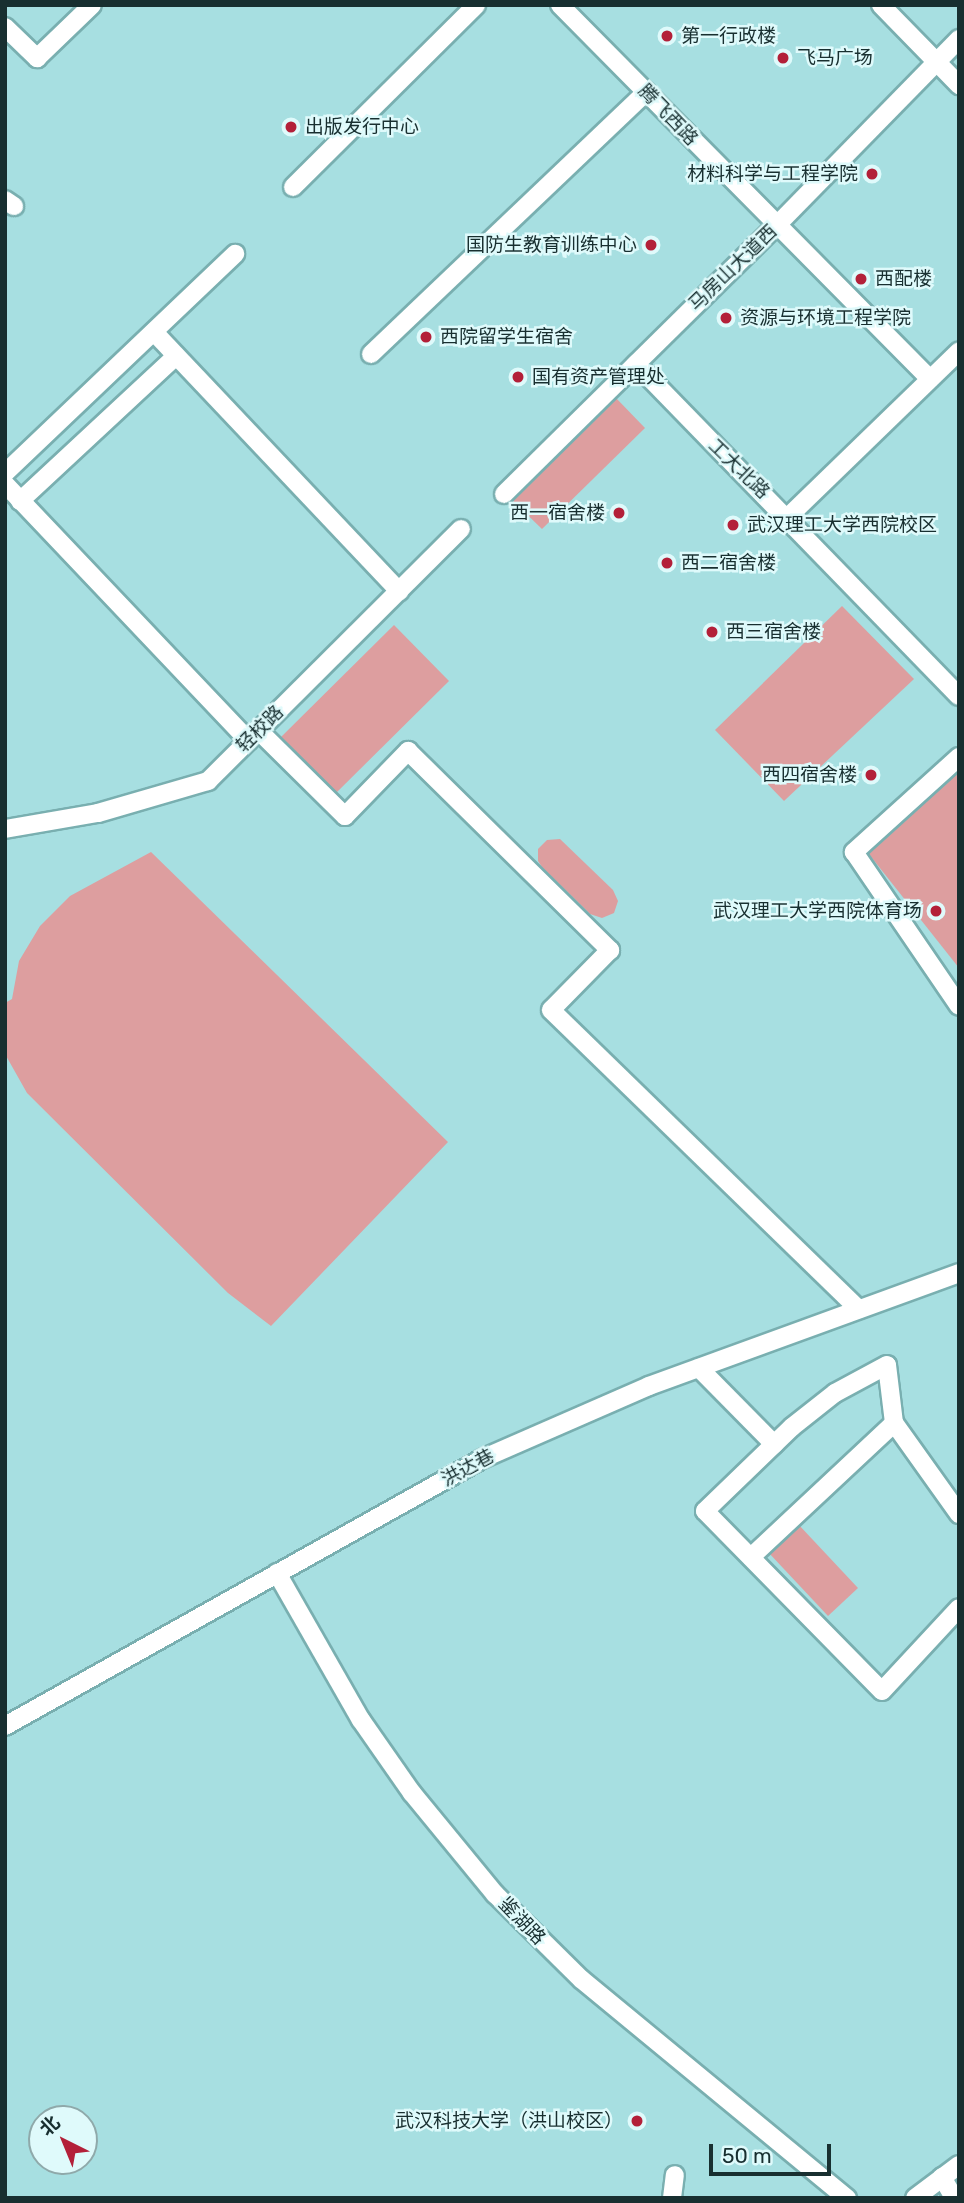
<!DOCTYPE html>
<meta charset="utf-8">
<style>
body{margin:0}
#map{position:relative;width:964px;height:2203px;overflow:hidden;background:#a7dfe1;font-family:Rubik,"Noto Sans SC",sans-serif}
div>[style]{position:absolute}
.green>*{inset:0;background:#dd9e9f}
.roads{filter:drop-shadow(2px 0 #79afb0) drop-shadow(-2px 0 #79afb0) drop-shadow(0 2px #79afb0) drop-shadow(0 -2px #79afb0)}
.minor>*{height:18px;margin:-9px;padding:0 9px;transform-origin:9px;border-radius:9px;background:#fff}
.dots>*{width:19px;height:19px;translate:-50% -50%;box-sizing:border-box;border:4px solid #dffafb;border-radius:50%}
span{translate:-50% -50%;white-space:nowrap;text-align:center;line-height:1.15;-webkit-text-stroke:5px #dffafb;paint-order:stroke}
.poi-label{font-size:19px;color:#182f30}
.left{translate:0 -50%;text-align:left}
.right{translate:-100% -50%;text-align:right}
.street-label{font-size:19px;color:#182f30}
.frame{position:absolute;inset:0;border:7px solid #182f30;pointer-events:none}
.north{position:absolute;left:28px;top:2105px;width:70px;height:70px;box-sizing:border-box;background:#dffafb;border:2px solid #8fa9aa;border-radius:50%;rotate:317deg;font-size:19px;font-weight:700;line-height:28px;text-align:center;color:#182f30}
.north::after{content:'';display:block;margin:auto;width:24px;height:32px;background:#b32039;clip-path:polygon(50% 0,100% 100%,50% 72%,0 100%)}
.scale{position:absolute;left:709px;top:2144px;width:122px;height:32px;box-sizing:border-box;border:4px solid #182f30;border-top:0;padding-left:9px;font-size:21px;line-height:24px;white-space:nowrap;color:#182f30;-webkit-text-stroke:5px #dffafb;paint-order:stroke}
</style>
<div id="map">
<div class="green">
<i style="clip-path:polygon(616px 398px,645px 428px,542px 529px,511px 499px)"></i>
<i style="clip-path:polygon(842px 606px,914px 679px,784px 801px,715px 730px)"></i>
<i style="clip-path:polygon(394px 625px,449px 681px,334px 795px,279px 739px)"></i>
<i style="clip-path:polygon(959px 769px,959px 968px,868px 853px)"></i>
<i style="clip-path:polygon(560px 839px,613px 890px,618px 901px,614px 913px,602px 918px,590px 914px,542px 867px,538px 861px,538px 849px,547px 840px)"></i>
<i style="clip-path:polygon(151px 852px,448px 1142px,271px 1326px,228px 1293px,27px 1093px,5px 1054px,5px 1003px,12px 999px,19px 961px,40px 926px,70px 896px)"></i>
<i style="clip-path:polygon(798px 1524px,858px 1588px,828px 1616px,768px 1552px)"></i>
</div>
<div class="roads">
<div class="minor">
<i style="left:560px;top:5px;width:526px;rotate:45.31deg"></i>
<i style="left:881px;top:5px;width:112px;rotate:45.7deg"></i>
<i style="left:5px;top:27px;width:45px;rotate:44.1deg"></i>
<i style="left:37px;top:58px;width:76px;rotate:-43.9deg"></i>
<i style="left:293px;top:187px;width:258px;rotate:-44.8deg"></i>
<i style="left:5px;top:200px;width:11px;rotate:34deg"></i>
<i style="left:154px;top:332px;width:357px;rotate:46.6deg"></i>
<i style="left:371px;top:354px;width:380px;rotate:-43.6deg"></i>
<i style="left:636px;top:364px;width:463px;rotate:45.8deg"></i>
<i style="left:5px;top:473px;width:318px;rotate:-43.6deg"></i>
<i style="left:5px;top:484px;width:354px;rotate:46.5deg"></i>
<i style="left:504px;top:494px;width:382px;rotate:-44.6deg"></i>
<i style="left:776px;top:226px;width:262px;rotate:-45.6deg"></i>
<i style="left:20px;top:501px;width:213px;rotate:-42.9deg"></i>
<i style="left:788px;top:517px;width:238px;rotate:-44.1deg"></i>
<i style="left:259px;top:731px;width:121px;rotate:44.7deg"></i>
<i style="left:345px;top:816px;width:91px;rotate:-45.9deg"></i>
<i style="left:408px;top:751px;width:284px;rotate:44.6deg"></i>
<i style="left:610px;top:950px;width:84px;rotate:134.5deg"></i>
<i style="left:551px;top:1010px;width:429px;rotate:44.2deg"></i>
<i style="left:959px;top:757px;width:142px;rotate:137.9deg"></i>
<i style="left:854px;top:852px;width:186px;rotate:55.7deg"></i>
<i style="left:5px;top:829px;width:94px;rotate:-9.8deg"></i>
<i style="left:98px;top:813px;width:115px;rotate:-16.2deg"></i>
<i style="left:208px;top:781px;width:357px;rotate:-44.9deg"></i>
<i style="left:699px;top:1368px;width:107px;rotate:45.4deg"></i>
<i style="left:959px;top:1514px;width:112px;rotate:-125.5deg"></i>
<i style="left:894px;top:1423px;width:58px;rotate:-96.9deg"></i>
<i style="left:887px;top:1365px;width:59px;rotate:151.7deg"></i>
<i style="left:835px;top:1393px;width:55px;rotate:141.7deg"></i>
<i style="left:792px;top:1427px;width:121px;rotate:136deg"></i>
<i style="left:705px;top:1511px;width:252px;rotate:45.5deg"></i>
<i style="left:882px;top:1691px;width:113px;rotate:-47.1deg"></i>
<i style="left:751px;top:1557px;width:196px;rotate:-43.1deg"></i>
<i style="left:277px;top:1573px;width:169px;rotate:60.3deg"></i>
<i style="left:361px;top:1720px;width:89px;rotate:55.1deg"></i>
<i style="left:412px;top:1793px;width:131px;rotate:50.6deg"></i>
<i style="left:495px;top:1894px;width:121px;rotate:44.7deg"></i>
<i style="left:581px;top:1979px;width:345px;rotate:39.5deg"></i>
<i style="left:5px;top:1726px;width:547px;rotate:-29.24deg"></i>
<i style="left:482px;top:1459px;width:182px;rotate:-23.6deg"></i>
<i style="left:649px;top:1386px;width:330px;rotate:-20deg"></i>
<i style="left:942px;top:2177px;width:24px;rotate:60deg"></i>
<i style="left:672px;top:2198px;width:23px;rotate:-83deg"></i>
<i style="left:915px;top:2198px;width:55px;rotate:-36.9deg"></i>
</div>
</div>
<div class="dots">
<i style="left:667px;top:36px;background:#b32039"></i>
<i style="left:783px;top:58px;background:#b32039"></i>
<i style="left:291px;top:127px;background:#b32039"></i>
<i style="left:872px;top:174px;background:#b32039"></i>
<i style="left:651px;top:245px;background:#b32039"></i>
<i style="left:861px;top:279px;background:#b32039"></i>
<i style="left:726px;top:318px;background:#b32039"></i>
<i style="left:426px;top:337px;background:#b32039"></i>
<i style="left:518px;top:377px;background:#b32039"></i>
<i style="left:619px;top:513px;background:#b32039"></i>
<i style="left:733px;top:525px;background:#b32039"></i>
<i style="left:667px;top:563px;background:#b32039"></i>
<i style="left:712px;top:632px;background:#b32039"></i>
<i style="left:871px;top:775px;background:#b32039"></i>
<i style="left:936px;top:911px;background:#b32039"></i>
<i style="left:637px;top:2121px;background:#b32039"></i>
</div>
<div class="poi-label">
<span class="left" style="left:681px;top:36px">第一行政楼</span>
<span class="left" style="left:797px;top:58px">飞马广场</span>
<span class="left" style="left:305px;top:127px">出版发行中心</span>
<span class="right" style="left:858px;top:174px">材料科学与工程学院</span>
<span class="right" style="left:637px;top:245px">国防生教育训练中心</span>
<span class="left" style="left:875px;top:279px">西配楼</span>
<span class="left" style="left:740px;top:318px">资源与环境工程学院</span>
<span class="left" style="left:440px;top:337px">西院留学生宿舍</span>
<span class="left" style="left:532px;top:377px">国有资产管理处</span>
<span class="right" style="left:605px;top:513px">西一宿舍楼</span>
<span class="left" style="left:747px;top:525px">武汉理工大学西院校区</span>
<span class="left" style="left:681px;top:563px">西二宿舍楼</span>
<span class="left" style="left:726px;top:632px">西三宿舍楼</span>
<span class="right" style="left:857px;top:775px">西四宿舍楼</span>
<span class="right" style="left:922px;top:911px">武汉理工大学西院体育场</span>
<span class="right" style="left:623px;top:2121px">武汉科技大学（洪山校区）</span>
</div>
<div class="street-label">
<span style="left:668px;top:115px;rotate:46deg">腾飞西路</span>
<span style="left:733px;top:268px;rotate:-44deg">马房山大道西</span>
<span style="left:739px;top:469px;rotate:44deg">工大北路</span>
<span style="left:260px;top:729px;rotate:-45deg">轻校路</span>
<span style="left:468px;top:1468px;rotate:-28deg">洪达巷</span>
<span style="left:522px;top:1921px;rotate:46deg">鉴湖路</span>
</div>
<div class="frame"></div>
<div class="north">北</div>
<div class="scale">50 m</div>
</div>
